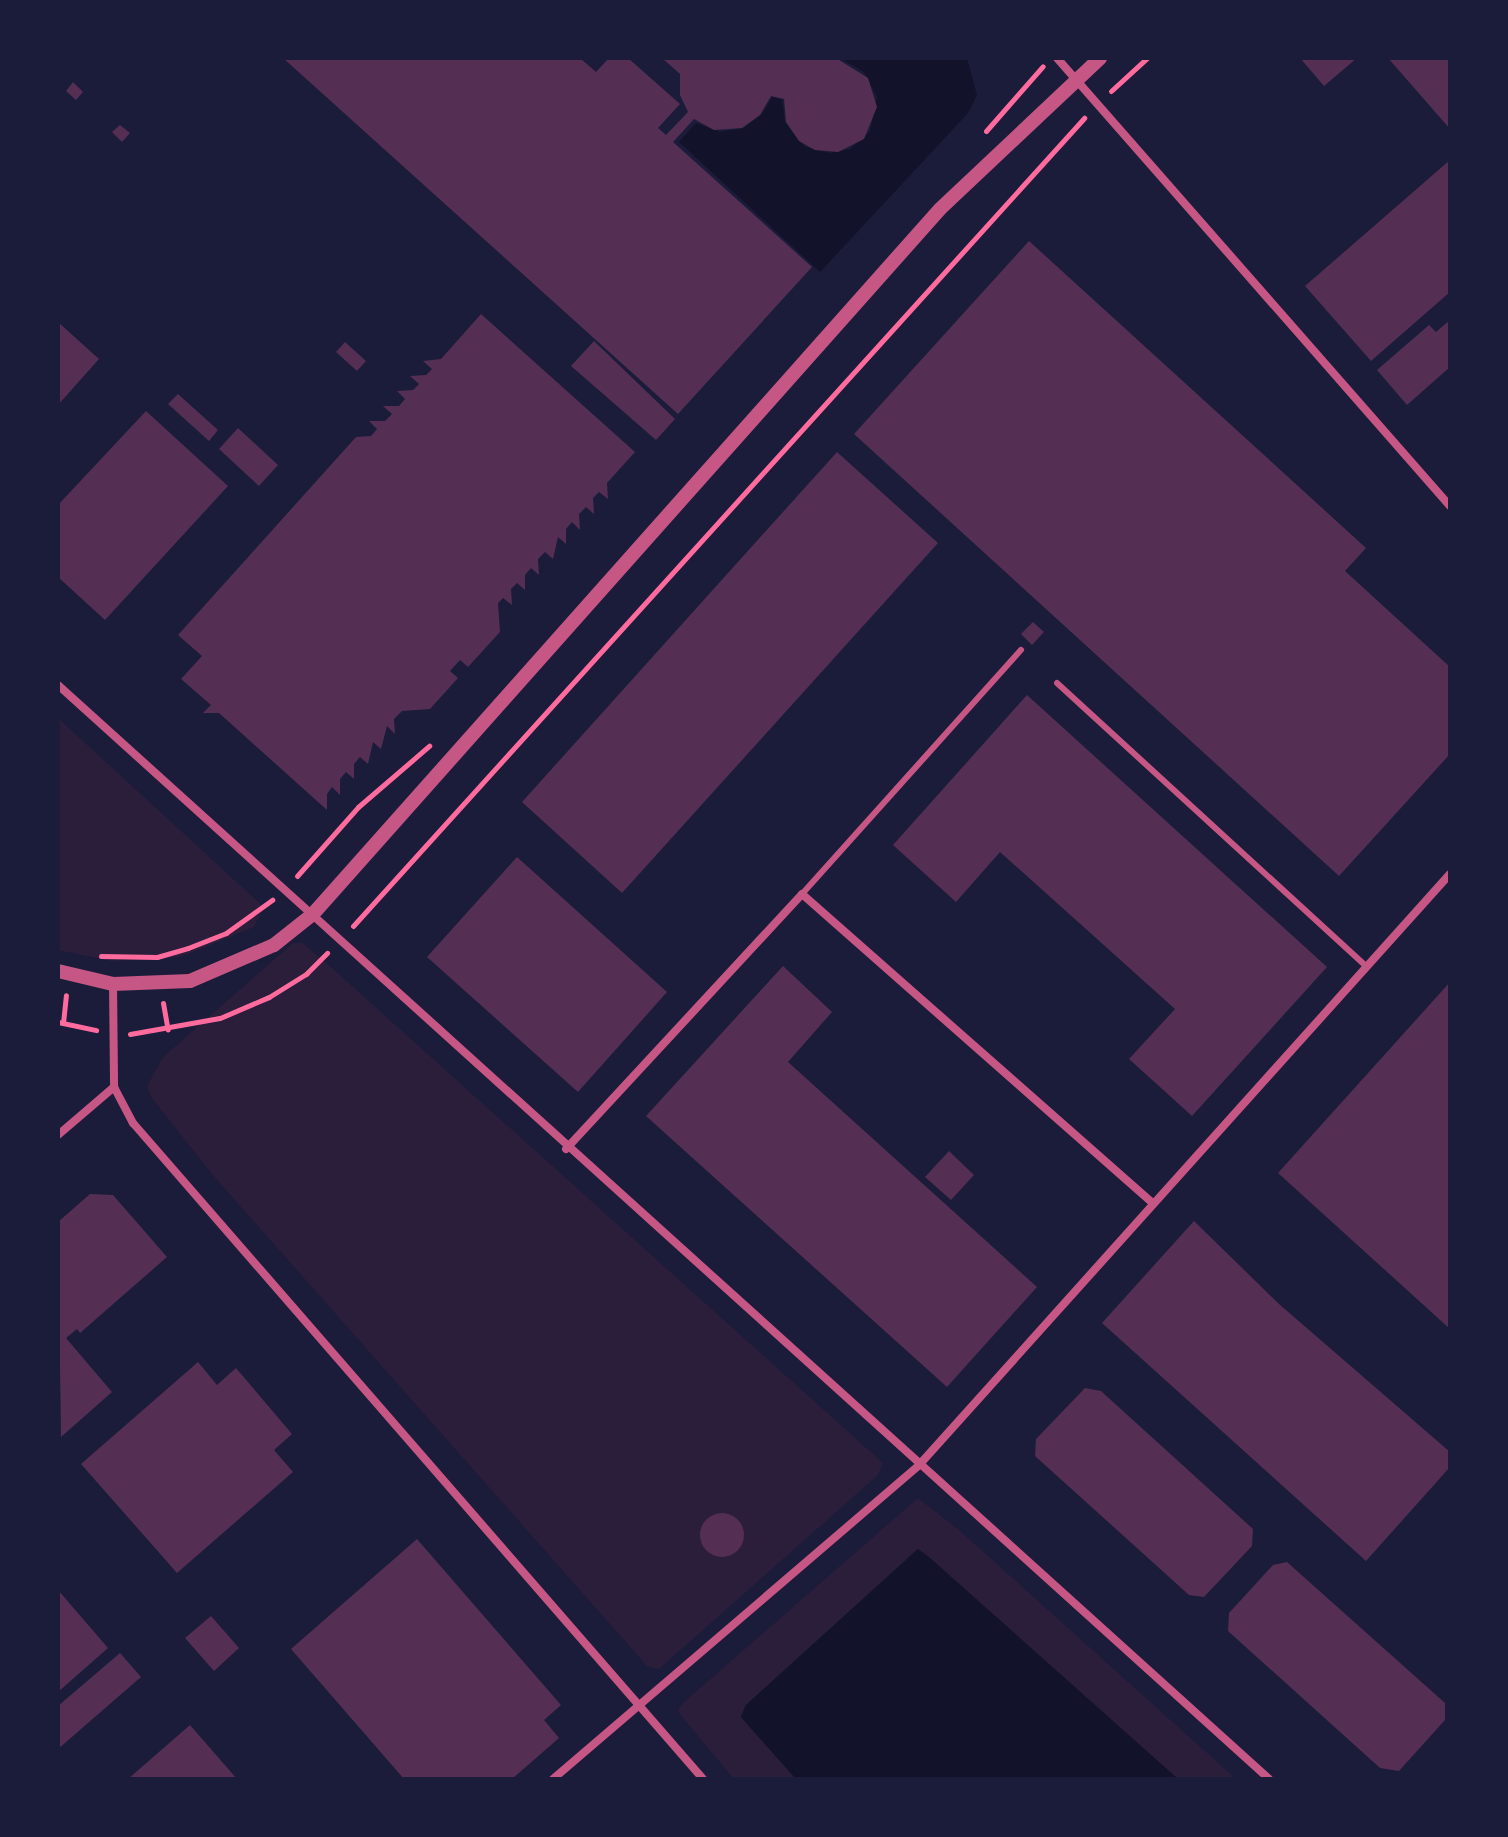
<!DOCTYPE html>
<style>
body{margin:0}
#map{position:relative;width:1508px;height:1837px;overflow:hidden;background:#1b1b3a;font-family:"PT Sans",sans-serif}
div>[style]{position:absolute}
.green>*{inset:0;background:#2a1e3b}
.water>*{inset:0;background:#12122b}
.building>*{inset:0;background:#542f53}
.round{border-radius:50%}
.path>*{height:5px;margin:-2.5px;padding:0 2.5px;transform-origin:2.5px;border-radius:2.5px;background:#ff6b9d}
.service>*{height:6px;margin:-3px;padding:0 3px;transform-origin:3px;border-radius:3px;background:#c65784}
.minor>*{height:8px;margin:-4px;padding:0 4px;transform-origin:4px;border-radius:4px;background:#c65784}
.tertiary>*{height:14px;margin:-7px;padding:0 7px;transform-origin:7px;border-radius:7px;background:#c65784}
span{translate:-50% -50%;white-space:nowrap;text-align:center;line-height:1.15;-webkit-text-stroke:8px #1b1b3a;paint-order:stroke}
.frame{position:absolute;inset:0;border:60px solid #1b1b3a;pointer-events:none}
</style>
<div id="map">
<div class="green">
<i style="clip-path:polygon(58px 718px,264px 907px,254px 927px,181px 957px,111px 961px,58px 950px)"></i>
<i style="clip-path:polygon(293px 943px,303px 943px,332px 968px,883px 1463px,878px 1475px,659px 1669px,647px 1666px,211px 1173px,151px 1097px,147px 1086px,163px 1057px)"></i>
<i style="clip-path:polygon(918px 1498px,959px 1530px,1236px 1779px,1178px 1779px,918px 1549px,746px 1705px,741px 1717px,796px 1779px,734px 1779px,683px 1718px,678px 1710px,683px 1703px)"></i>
</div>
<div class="water">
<i style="clip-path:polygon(840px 58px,967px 58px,977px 95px,968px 113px,820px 272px,679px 142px,696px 123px,720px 132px,744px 128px,763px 113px,772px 97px,782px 99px,785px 122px,805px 147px,829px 153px,850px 149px,870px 131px,877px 97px,864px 72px)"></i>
<i style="clip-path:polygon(918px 1549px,929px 1557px,1178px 1779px,796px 1779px,741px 1717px,746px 1705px)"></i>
</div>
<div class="building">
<i style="clip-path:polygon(283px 58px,580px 58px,596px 72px,609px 58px,628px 58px,680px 104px,658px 128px,666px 135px,688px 112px,680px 95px,680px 74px,662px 58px,839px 60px,868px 78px,877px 107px,864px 139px,838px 152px,815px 150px,799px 141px,786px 122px,784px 99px,771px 96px,760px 115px,742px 128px,714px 130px,694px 119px,673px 142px,812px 267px,678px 414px)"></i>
<i style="clip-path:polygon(1300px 58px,1357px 58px,1324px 86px)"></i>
<i style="clip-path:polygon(1388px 58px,1450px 58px,1450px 129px)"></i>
<i style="clip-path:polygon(73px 82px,83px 92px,76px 100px,66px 91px)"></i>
<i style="clip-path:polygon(120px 125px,130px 133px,122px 142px,112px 132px)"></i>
<i style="clip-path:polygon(1450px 160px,1450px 292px,1371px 361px,1305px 286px)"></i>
<i style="clip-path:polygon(1029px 241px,1366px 548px,1345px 571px,1450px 667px,1450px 754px,1339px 876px,854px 434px)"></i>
<i style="clip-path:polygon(481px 314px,635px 452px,607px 483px,608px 499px,599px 492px,593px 498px,594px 514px,586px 507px,579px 514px,580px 530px,572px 522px,566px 529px,566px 544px,558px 537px,553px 559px,545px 552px,538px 559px,539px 575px,531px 568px,525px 575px,525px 590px,517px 583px,511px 589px,512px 605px,503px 598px,498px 603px,500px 632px,468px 667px,460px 660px,450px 671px,458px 678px,430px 709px,402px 711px,394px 719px,395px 734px,387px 726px,381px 749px,373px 742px,368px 764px,360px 757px,354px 764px,354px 779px,346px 772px,340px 779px,340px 795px,332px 787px,327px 794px,327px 810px,219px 713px,203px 713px,211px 705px,181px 679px,202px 656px,178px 635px,356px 437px,371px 436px,377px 429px,369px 421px,385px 421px,392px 414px,383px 406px,399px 406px,405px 399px,397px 391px,413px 390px,419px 384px,410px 376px,426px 375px,432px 369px,423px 361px,441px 359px)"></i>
<i style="clip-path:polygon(1450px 320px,1450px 367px,1407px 405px,1377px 370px,1429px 325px,1436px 332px)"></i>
<i style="clip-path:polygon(58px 322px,99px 359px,58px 405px)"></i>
<i style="clip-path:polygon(594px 341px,675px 419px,656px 440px,571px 366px)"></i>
<i style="clip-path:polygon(345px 342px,366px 361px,357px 371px,336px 352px)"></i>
<i style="clip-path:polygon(178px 394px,218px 430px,209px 441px,168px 404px)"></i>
<i style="clip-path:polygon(146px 411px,228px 486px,105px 620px,58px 577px,58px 505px)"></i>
<i style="clip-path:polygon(238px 428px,278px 465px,259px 486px,219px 449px)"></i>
<i style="clip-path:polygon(837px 452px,938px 543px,622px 893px,522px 802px)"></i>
<i style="clip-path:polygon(1033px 622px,1044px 632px,1032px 645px,1021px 634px)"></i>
<i style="clip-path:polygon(1027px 695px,1327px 967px,1192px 1116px,1129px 1059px,1175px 1009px,1000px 852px,956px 902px,893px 845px)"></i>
<i style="clip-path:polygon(517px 857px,667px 992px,578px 1092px,427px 957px)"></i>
<i style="clip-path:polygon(783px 966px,832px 1012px,788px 1062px,1037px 1287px,947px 1387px,646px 1116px)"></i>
<i style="clip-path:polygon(1450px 982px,1450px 1329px,1278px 1173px)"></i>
<i style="clip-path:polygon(949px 1151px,974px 1175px,951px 1200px,925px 1177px)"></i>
<i style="clip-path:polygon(90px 1194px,113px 1195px,167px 1257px,80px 1333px,77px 1329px,66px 1338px,112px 1392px,61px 1437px,58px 1222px)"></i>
<i style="clip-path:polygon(1194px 1221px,1279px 1304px,1450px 1452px,1450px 1467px,1366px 1561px,1102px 1323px)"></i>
<i style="clip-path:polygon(198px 1362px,217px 1385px,236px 1368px,292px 1434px,274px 1450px,293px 1472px,177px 1573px,81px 1464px)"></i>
<i style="clip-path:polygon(1085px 1388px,1101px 1391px,1253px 1529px,1252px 1546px,1204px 1597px,1189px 1595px,1035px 1456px,1036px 1439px)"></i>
<i class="round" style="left:700px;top:1513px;width:44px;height:44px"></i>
<i style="clip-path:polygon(417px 1539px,561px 1705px,544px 1720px,559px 1738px,512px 1779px,404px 1779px,291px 1649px)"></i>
<i style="clip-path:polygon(1287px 1562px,1445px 1703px,1445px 1720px,1399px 1771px,1380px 1768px,1228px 1631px,1229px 1613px,1273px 1565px)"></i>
<i style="clip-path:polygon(58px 1590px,108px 1648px,58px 1692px)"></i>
<i style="clip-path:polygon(211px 1616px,239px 1648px,214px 1671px,185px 1638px)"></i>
<i style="clip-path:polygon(120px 1653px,141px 1677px,58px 1749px,58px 1706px)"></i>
<i style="clip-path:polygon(190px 1725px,237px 1779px,128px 1779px)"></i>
</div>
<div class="path">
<i style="left:1111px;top:91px;width:49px;rotate:-42.5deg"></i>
<i style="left:986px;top:131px;width:86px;rotate:-48.8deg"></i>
<i style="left:297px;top:876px;width:92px;rotate:-48.5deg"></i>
<i style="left:358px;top:807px;width:94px;rotate:-40.7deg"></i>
<i style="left:353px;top:926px;width:1090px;rotate:-47.86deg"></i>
<i style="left:101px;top:956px;width:56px;rotate:1deg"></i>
<i style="left:157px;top:957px;width:32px;rotate:-16deg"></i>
<i style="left:188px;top:948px;width:41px;rotate:-21.5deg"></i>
<i style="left:226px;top:933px;width:57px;rotate:-35.7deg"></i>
<i style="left:163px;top:1003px;width:27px;rotate:80deg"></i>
<i style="left:58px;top:1022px;width:39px;rotate:12deg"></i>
<i style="left:63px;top:1023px;width:28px;rotate:-84deg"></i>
<i style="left:130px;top:1034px;width:91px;rotate:-10.1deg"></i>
<i style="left:220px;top:1018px;width:53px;rotate:-23.2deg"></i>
<i style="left:269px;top:997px;width:44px;rotate:-31.9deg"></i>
<i style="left:306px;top:974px;width:30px;rotate:-45deg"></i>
</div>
<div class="service">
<i style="left:1057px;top:683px;width:419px;rotate:42.5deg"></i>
<i style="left:802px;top:894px;width:328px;rotate:-48.1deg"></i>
</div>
<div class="minor">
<i style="left:1057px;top:58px;width:596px;rotate:48.74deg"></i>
<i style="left:58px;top:685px;width:1632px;rotate:42.09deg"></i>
<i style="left:113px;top:984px;width:103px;rotate:89.4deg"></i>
<i style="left:114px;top:1087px;width:41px;rotate:62.2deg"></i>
<i style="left:133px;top:1123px;width:869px;rotate:49.01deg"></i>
<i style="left:58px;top:1135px;width:74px;rotate:-40.6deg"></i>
<i style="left:566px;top:1149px;width:347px;rotate:-47.2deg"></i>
<i style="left:802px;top:894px;width:467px;rotate:41.4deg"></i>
<i style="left:553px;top:1779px;width:484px;rotate:-40.6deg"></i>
<i style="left:920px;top:1464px;width:793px;rotate:-48.07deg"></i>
</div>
<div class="tertiary">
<i style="left:58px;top:971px;width:57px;rotate:13.3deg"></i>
<i style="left:113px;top:984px;width:77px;rotate:-2.2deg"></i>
<i style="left:190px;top:981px;width:91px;rotate:-23.2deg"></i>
<i style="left:274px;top:945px;width:50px;rotate:-38.5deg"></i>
<i style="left:313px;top:914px;width:943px;rotate:-48.35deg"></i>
<i style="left:940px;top:209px;width:220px;rotate:-43.3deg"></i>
</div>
<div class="frame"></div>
</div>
